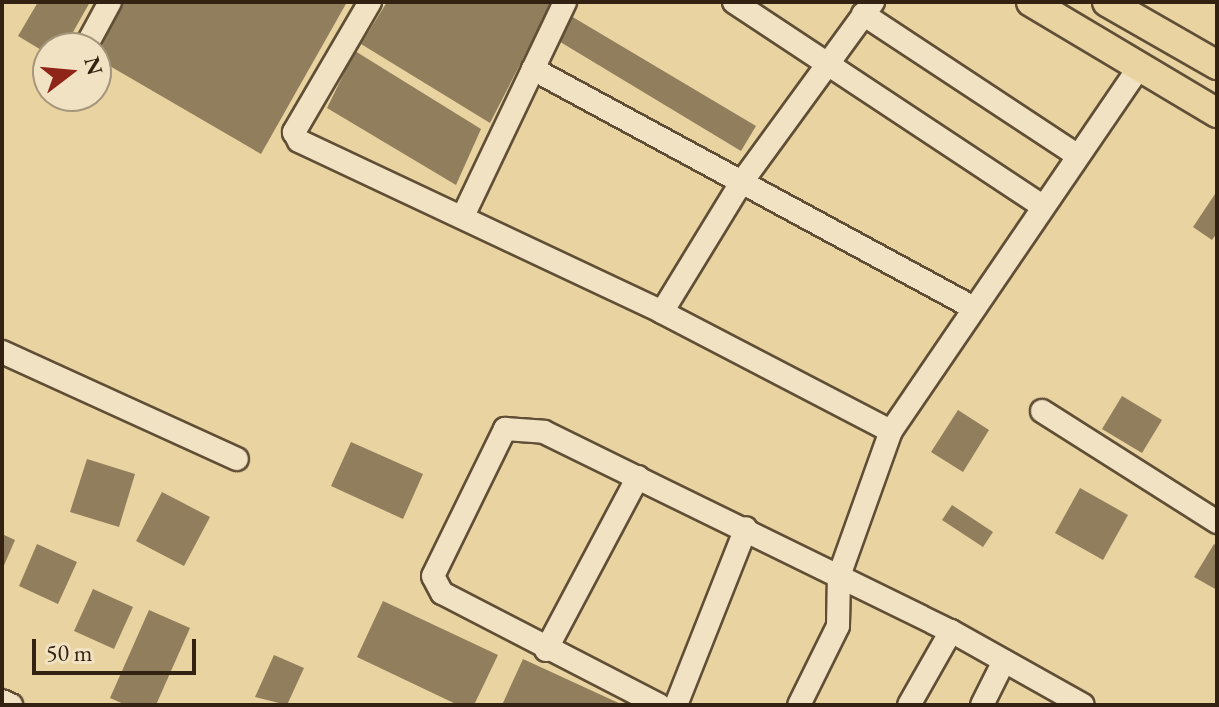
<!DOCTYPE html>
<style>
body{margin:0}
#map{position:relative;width:1219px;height:707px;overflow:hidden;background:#e8d3a1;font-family:"EB Garamond",serif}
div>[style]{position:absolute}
.building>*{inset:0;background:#917e5c}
.roads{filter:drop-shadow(2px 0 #604e36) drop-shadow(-2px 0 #604e36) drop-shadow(0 2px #604e36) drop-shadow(0 -2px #604e36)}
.minor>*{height:22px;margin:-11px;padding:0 11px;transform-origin:11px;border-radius:11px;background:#f0e2c2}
.major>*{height:28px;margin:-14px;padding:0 14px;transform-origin:14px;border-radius:14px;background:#e8d3a1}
span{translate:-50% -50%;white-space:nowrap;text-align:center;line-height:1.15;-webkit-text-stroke:6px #f0e2c2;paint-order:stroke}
.frame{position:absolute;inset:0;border:4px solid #332212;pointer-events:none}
.north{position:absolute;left:32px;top:32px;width:80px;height:80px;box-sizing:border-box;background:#f0e2c2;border:2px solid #a4957c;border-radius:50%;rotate:74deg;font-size:22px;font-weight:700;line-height:32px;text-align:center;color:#332212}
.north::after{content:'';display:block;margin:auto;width:28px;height:36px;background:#8f2418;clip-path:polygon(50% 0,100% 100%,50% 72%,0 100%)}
.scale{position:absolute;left:32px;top:639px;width:164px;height:36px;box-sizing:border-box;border:4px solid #332212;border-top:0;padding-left:10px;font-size:24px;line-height:28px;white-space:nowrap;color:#332212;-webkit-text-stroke:6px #f0e2c2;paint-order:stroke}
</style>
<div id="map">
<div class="building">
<i style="clip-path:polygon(38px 2px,90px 2px,64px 48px,48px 54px,18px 36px)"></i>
<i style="clip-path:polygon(123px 2px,347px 2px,261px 154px,96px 58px)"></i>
<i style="clip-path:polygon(387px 2px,552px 2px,490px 123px,361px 44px)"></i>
<i style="clip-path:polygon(571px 16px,756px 126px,741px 151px,557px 40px)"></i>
<i style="clip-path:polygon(355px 51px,481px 129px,456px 185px,327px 108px)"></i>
<i style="clip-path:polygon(1217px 191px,1217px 233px,1212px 240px,1193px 227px)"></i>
<i style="clip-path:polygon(1122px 396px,1162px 420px,1142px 453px,1102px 429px)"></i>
<i style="clip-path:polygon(958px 410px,989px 430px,963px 472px,931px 452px)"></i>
<i style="clip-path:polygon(351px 442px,423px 474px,403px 519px,331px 486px)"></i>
<i style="clip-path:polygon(87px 459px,135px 474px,119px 527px,70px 512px)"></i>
<i style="clip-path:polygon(1080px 488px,1128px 515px,1103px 560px,1055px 533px)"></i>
<i style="clip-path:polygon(162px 492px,210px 517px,184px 566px,136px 541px)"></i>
<i style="clip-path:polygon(952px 505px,993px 532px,983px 547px,942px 520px)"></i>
<i style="clip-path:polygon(2px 534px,15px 540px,2px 570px)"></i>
<i style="clip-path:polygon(37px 544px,77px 562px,58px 604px,19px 586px)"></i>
<i style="clip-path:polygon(1214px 544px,1217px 546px,1217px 590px,1194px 577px)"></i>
<i style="clip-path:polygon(93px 589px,133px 607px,114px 649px,74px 631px)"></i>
<i style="clip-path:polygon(383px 601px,498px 655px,474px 705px,458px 705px,357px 657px)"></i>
<i style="clip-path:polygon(149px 610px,190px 628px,156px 705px,126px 705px,110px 698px)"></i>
<i style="clip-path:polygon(274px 655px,304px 668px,287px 705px,255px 697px)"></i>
<i style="clip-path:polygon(523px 659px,623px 705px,502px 705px)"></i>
</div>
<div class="roads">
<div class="minor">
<i style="left:370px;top:2px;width:151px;rotate:120.3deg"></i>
<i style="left:294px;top:132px;width:10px;rotate:61deg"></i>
<i style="left:299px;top:141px;width:401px;rotate:25.2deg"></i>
<i style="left:734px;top:2px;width:366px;rotate:33.5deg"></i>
<i style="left:873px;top:2px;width:224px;rotate:126.1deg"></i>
<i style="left:741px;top:183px;width:151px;rotate:121.5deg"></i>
<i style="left:662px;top:312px;width:258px;rotate:27.5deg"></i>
<i style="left:863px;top:14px;width:254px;rotate:33.4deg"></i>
<i style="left:85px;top:48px;width:52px;rotate:-61.5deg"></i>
<i style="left:533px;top:69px;width:502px;rotate:28.46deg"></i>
<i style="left:463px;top:216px;width:237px;rotate:-64.5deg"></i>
<i style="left:2px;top:352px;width:258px;rotate:24.5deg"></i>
<i style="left:1042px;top:411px;width:207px;rotate:32.4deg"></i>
<i style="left:546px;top:650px;width:196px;rotate:-62deg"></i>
<i style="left:2px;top:701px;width:10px;rotate:24deg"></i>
<i style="left:659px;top:705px;width:244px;rotate:-152.7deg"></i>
<i style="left:442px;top:593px;width:19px;rotate:-118deg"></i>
<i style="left:433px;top:576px;width:164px;rotate:-63.9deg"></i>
<i style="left:505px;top:429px;width:39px;rotate:4deg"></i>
<i style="left:544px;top:432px;width:453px;rotate:26.1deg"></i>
<i style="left:951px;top:631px;width:151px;rotate:29.3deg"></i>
<i style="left:676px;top:705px;width:190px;rotate:-68.4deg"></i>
<i style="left:799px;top:705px;width:88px;rotate:-63.7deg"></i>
<i style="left:838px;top:626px;width:50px;rotate:-88.9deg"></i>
<i style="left:839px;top:576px;width:154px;rotate:-70.3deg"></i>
<i style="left:891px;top:431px;width:442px;rotate:-55.7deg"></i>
<i style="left:909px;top:705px;width:85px;rotate:-60.4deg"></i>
<i style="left:982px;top:705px;width:49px;rotate:-63.4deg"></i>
</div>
<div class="major">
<i style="left:1031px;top:2px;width:217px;rotate:30.8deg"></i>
<i style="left:1107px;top:2px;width:127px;rotate:29.8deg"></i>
</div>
</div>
<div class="frame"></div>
<div class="north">N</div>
<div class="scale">50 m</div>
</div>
